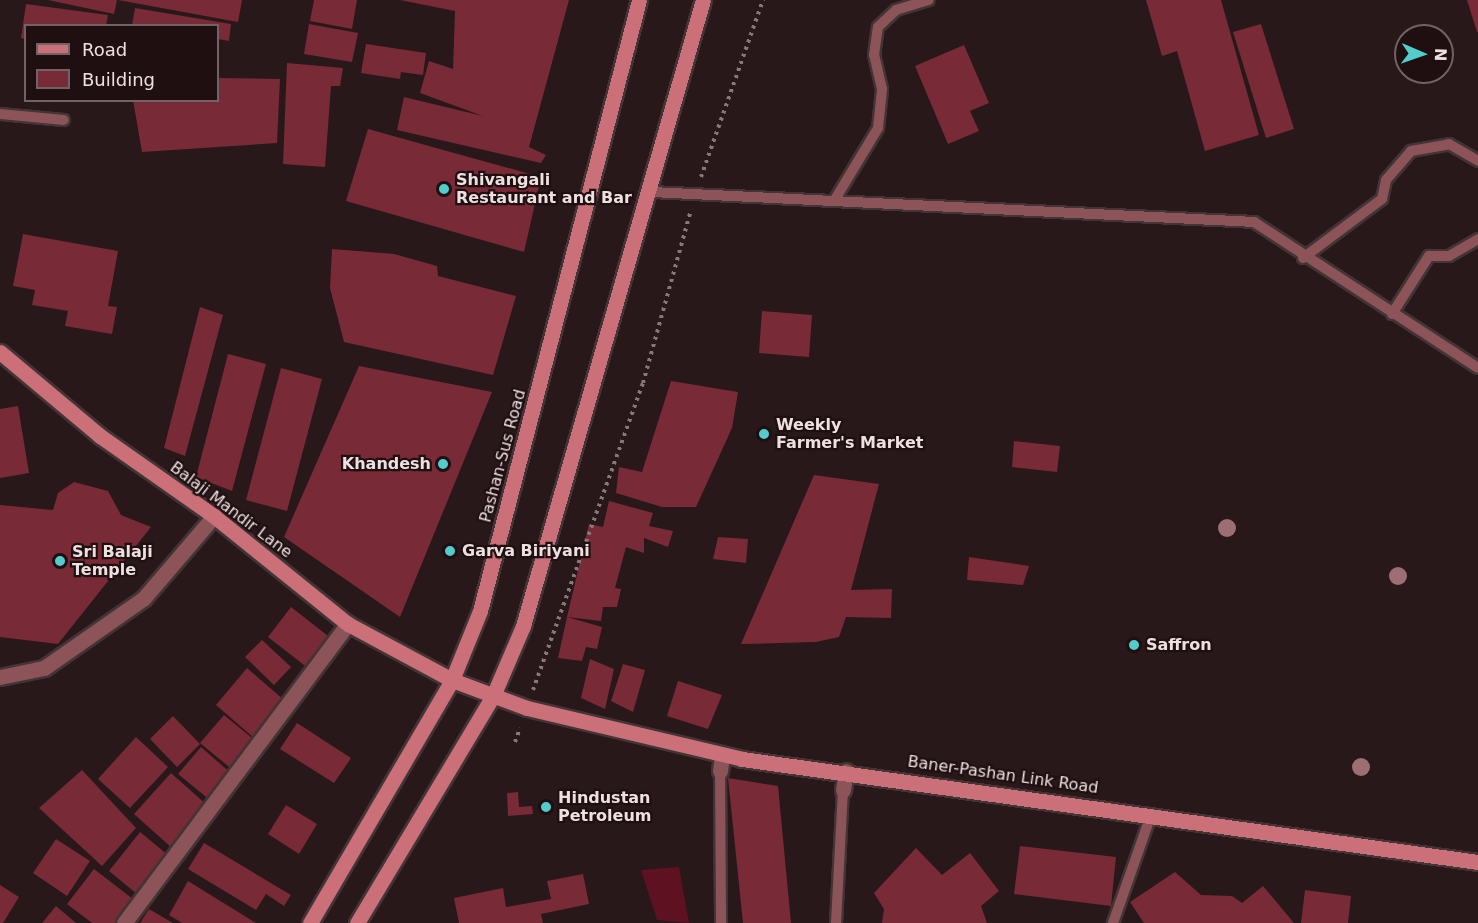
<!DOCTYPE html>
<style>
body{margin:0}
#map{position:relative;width:1478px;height:923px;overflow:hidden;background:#281819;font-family:"DejaVu Sans",sans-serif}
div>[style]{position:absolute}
.water>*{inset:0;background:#5e1121}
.building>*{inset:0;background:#782a36}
.path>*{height:4px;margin-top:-2px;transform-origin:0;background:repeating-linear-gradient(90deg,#87797a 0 3px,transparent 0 7.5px)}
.roads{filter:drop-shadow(2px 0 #433435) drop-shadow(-2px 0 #433435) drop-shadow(0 2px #433435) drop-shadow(0 -2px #433435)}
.lane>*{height:10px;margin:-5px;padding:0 5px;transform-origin:5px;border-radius:5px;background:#8c5358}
.street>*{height:15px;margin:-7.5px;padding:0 7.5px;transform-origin:7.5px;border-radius:7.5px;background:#8c5358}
.secondary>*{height:15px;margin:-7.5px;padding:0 7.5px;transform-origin:7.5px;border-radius:7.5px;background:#cb7079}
.trees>*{width:18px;height:18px;margin:-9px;border-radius:50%;background:#9d6e72}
.dots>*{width:16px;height:16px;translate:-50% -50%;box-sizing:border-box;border:3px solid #1f0f11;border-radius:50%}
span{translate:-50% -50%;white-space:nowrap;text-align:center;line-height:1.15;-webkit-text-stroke:4.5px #1f0f11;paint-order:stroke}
.poi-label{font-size:16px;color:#ece0e1;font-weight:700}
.left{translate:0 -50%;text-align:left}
.right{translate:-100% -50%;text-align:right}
.street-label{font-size:16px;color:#ece0e1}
.legend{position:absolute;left:24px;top:24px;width:195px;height:78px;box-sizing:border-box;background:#1f0f11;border:2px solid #716364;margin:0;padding:8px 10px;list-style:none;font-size:18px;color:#ece0e1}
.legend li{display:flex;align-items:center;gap:12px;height:30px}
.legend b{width:30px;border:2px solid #716364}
.north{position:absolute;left:1394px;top:24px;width:60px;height:60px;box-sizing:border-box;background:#1f0f11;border:2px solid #716364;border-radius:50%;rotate:92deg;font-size:16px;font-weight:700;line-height:24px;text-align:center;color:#ece0e1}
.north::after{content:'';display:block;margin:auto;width:21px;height:27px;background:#52cdcc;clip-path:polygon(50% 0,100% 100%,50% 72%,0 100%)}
</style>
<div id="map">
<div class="water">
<i style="clip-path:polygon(679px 867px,689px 923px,657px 920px,641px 870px)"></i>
</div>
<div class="building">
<i style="clip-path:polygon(48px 0,117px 0,114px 14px)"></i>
<i style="clip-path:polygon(118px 0,242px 0,238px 22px)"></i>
<i style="clip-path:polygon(314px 0,357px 0,352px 29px,310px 21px)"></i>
<i style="clip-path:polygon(400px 0,569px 0,529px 147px,546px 155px,541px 163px,397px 130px,404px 97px,483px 116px,420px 93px,429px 61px,453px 69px,455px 11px)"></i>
<i style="clip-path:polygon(1146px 0,1221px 0,1259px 135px,1205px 151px,1177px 51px,1162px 56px)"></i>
<i style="clip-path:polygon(1467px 0,1478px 0,1478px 32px,1477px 32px)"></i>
<i style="clip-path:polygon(26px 4px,108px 15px,106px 26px,26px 26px,26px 39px,21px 38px)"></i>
<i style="clip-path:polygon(135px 8px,231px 24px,229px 41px,218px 39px,218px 26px,132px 25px)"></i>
<i style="clip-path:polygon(309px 24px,358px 33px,352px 62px,304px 54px)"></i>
<i style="clip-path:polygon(1261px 24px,1294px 129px,1266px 138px,1233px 32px)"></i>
<i style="clip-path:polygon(366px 44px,426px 53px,423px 75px,401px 72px,400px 79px,361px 73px)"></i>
<i style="clip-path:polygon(964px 45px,989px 103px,970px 111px,979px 131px,948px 144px,915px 66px)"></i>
<i style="clip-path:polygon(287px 63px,343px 68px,340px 86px,331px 86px,325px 167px,283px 164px)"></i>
<i style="clip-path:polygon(218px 78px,280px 79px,277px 143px,142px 152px,133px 100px,218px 100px)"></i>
<i style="clip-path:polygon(368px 129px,541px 177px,524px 252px,346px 201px)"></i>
<i style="clip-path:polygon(23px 234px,118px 251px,108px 306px,117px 307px,112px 334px,65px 326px,68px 311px,32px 305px,35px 290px,13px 286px)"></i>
<i style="clip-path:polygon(332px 249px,394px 254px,437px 266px,438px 276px,516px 296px,493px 375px,344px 342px,330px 288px)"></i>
<i style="clip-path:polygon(200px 307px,223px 315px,185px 456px,164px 448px)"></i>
<i style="clip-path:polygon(762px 311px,812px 315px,809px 357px,759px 353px)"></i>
<i style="clip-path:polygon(228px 354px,266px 364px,232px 491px,196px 477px)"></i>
<i style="clip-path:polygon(359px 366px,492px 392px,400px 617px,284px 537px)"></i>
<i style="clip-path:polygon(281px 368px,322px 379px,287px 511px,246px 500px)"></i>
<i style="clip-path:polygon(671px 381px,738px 392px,732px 428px,696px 507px,662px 507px,616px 493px,619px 467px,642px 472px)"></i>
<i style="clip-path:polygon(18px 406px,29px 473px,0 478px,0 409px)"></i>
<i style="clip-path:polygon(1014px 441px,1060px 446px,1057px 472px,1012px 467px)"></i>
<i style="clip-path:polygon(814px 475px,879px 484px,851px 590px,892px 589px,891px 618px,846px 617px,839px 637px,816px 642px,741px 644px)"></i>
<i style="clip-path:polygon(74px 482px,108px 491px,121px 515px,151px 527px,58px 644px,0 637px,0 505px,53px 510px,58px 493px)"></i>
<i style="clip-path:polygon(609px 501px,653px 513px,649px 526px,673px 531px,668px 547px,644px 538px,644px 553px,626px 547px,615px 588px,621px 589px,617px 607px,603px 607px,601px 621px,567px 617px,602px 627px,597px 649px,586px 647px,582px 661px,558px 658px,567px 617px,589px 524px,603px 527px)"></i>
<i style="clip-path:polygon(718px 537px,748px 539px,746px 563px,713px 559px)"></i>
<i style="clip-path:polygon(969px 557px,1029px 566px,1023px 585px,967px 580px)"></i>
<i style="clip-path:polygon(291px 607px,332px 639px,309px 669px,268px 637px)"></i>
<i style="clip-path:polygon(262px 640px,291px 667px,274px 685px,245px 657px)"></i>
<i style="clip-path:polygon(590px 659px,614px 669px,605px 709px,581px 698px)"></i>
<i style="clip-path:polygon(623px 664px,645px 670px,633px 712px,611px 701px)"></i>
<i style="clip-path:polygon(247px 668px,285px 701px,254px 738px,216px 705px)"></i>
<i style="clip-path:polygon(678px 681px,722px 695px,708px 729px,667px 716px)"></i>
<i style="clip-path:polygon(224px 715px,257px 742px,234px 771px,200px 743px)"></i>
<i style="clip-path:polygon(173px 716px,200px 744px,177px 767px,150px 739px)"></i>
<i style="clip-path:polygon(297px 723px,351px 758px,334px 783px,280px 749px)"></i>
<i style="clip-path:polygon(136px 737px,168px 767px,130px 808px,98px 779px)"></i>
<i style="clip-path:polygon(201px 747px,233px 775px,211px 801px,178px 774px)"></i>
<i style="clip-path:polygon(82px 770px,136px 828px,102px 866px,39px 808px)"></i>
<i style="clip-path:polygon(171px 773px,208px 806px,172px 848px,134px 814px)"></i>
<i style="clip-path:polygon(728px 778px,778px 786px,791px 923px,743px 923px)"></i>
<i style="clip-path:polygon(518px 792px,519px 807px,532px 806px,533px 814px,508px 816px,507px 793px)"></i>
<i style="clip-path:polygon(286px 805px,317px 824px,299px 854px,268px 834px)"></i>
<i style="clip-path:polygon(140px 832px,168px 855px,137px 894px,109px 871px)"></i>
<i style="clip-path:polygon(56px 839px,90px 861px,67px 896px,33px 873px)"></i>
<i style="clip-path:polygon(204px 843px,291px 895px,284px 906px,266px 894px,256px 910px,188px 869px)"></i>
<i style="clip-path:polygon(1020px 846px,1116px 857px,1111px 906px,1014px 894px)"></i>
<i style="clip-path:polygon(916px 848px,942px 875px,970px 853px,999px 891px,981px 906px,987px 923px,882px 923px,884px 909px,874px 893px)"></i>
<i style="clip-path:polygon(94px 869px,133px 899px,115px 923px,92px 923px,67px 904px)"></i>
<i style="clip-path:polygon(1175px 872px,1201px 895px,1232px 896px,1242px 903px,1263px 886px,1294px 923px,1144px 923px,1130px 902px)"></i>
<i style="clip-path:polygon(583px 874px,589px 904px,541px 914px,543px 923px,459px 923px,454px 898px,503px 888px,506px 907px,551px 899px,547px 881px)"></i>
<i style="clip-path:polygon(188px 881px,256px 923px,182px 923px,169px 915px)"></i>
<i style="clip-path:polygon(0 885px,19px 897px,3px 923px,0 923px)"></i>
<i style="clip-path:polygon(1305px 890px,1351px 896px,1348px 923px,1301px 923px)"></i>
<i style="clip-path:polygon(56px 906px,76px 923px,42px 923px)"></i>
<i style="clip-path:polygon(149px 909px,173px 923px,140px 923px)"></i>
</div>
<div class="path">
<i style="left:701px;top:177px;width:188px;rotate:-70.7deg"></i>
<i style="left:533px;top:690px;width:326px;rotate:-70.3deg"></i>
<i style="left:643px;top:383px;width:176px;rotate:-74.5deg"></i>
<i style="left:515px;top:742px;width:15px;rotate:-70deg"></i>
</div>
<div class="roads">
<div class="lane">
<i style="left:0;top:114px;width:64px;rotate:5.4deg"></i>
<i style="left:652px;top:192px;width:603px;rotate:2.85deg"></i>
<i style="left:1254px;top:222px;width:267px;rotate:33.1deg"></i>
<i style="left:834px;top:201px;width:85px;rotate:-58.9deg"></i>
<i style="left:878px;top:128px;width:39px;rotate:-84deg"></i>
<i style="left:882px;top:89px;width:35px;rotate:-103deg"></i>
<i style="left:874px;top:55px;width:28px;rotate:-82deg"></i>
<i style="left:878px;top:27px;width:25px;rotate:-43deg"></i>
<i style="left:896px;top:10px;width:34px;rotate:-17deg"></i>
<i style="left:1303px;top:258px;width:99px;rotate:-36.8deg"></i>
<i style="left:1382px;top:199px;width:19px;rotate:-78deg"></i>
<i style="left:1386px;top:180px;width:38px;rotate:-49deg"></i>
<i style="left:1411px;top:151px;width:39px;rotate:-10deg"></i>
<i style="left:1449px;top:144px;width:34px;rotate:30deg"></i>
<i style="left:1392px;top:314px;width:69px;rotate:-57.5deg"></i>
<i style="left:1429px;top:256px;width:20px"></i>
<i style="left:1449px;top:256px;width:34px;rotate:-30deg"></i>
<i style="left:720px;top:771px;width:152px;rotate:89.6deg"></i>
<i style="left:836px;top:923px;width:133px;rotate:-87deg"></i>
<i style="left:1113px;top:923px;width:114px;rotate:-70.6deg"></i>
</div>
<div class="street">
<i style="left:0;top:677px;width:45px;rotate:-11.6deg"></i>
<i style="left:44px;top:668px;width:122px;rotate:-35deg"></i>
<i style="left:144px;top:598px;width:108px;rotate:-49.5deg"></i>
<i style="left:720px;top:771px;width:17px;rotate:-83deg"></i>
<i style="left:843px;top:790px;width:19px;rotate:-81deg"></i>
<i style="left:124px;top:923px;width:374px;rotate:-53.2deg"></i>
</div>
<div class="secondary">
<i style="left:0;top:352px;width:131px;rotate:40deg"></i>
<i style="left:100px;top:436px;width:139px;rotate:35.1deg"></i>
<i style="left:214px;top:516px;width:172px;rotate:38.9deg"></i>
<i style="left:348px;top:624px;width:118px;rotate:28.3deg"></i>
<i style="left:452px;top:680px;width:80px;rotate:20.5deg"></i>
<i style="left:527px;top:708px;width:221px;rotate:13.3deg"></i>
<i style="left:742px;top:759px;width:743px;rotate:7.97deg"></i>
<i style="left:310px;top:923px;width:281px;rotate:-59.7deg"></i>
<i style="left:452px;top:680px;width:74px;rotate:-67.9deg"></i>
<i style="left:480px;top:611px;width:631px;rotate:-75.41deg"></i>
<i style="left:357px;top:923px;width:265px;rotate:-59.1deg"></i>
<i style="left:493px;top:696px;width:76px;rotate:-66.8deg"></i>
<i style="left:523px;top:626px;width:651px;rotate:-73.96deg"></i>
</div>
</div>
<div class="trees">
<i style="left:1227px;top:528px"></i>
<i style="left:1398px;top:576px"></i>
<i style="left:1361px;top:767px"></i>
</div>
<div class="dots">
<i style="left:444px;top:189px;background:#52cdcc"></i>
<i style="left:764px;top:434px;background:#52cdcc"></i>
<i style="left:443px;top:464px;background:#52cdcc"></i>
<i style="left:450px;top:551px;background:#52cdcc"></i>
<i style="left:60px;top:561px;background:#52cdcc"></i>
<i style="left:1134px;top:645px;background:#52cdcc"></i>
<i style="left:546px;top:807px;background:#52cdcc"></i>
</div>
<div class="poi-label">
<span class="left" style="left:456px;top:189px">Shivangali<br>Restaurant and Bar</span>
<span class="left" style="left:776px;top:434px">Weekly<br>Farmer's Market</span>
<span class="right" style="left:431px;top:464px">Khandesh</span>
<span class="left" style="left:462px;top:551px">Garva Biriyani</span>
<span class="left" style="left:72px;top:561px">Sri Balaji<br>Temple</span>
<span class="left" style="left:1146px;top:645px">Saffron</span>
<span class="left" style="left:558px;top:807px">Hindustan<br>Petroleum</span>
</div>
<div class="street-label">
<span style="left:503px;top:456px;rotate:-75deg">Pashan-Sus Road</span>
<span style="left:231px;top:510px;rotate:37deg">Balaji Mandir Lane</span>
<span style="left:1003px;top:775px;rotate:8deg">Baner-Pashan Link Road</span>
</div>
<ul class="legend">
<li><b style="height:8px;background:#cb7079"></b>Road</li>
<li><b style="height:16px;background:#782a36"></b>Building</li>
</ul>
<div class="north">N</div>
</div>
